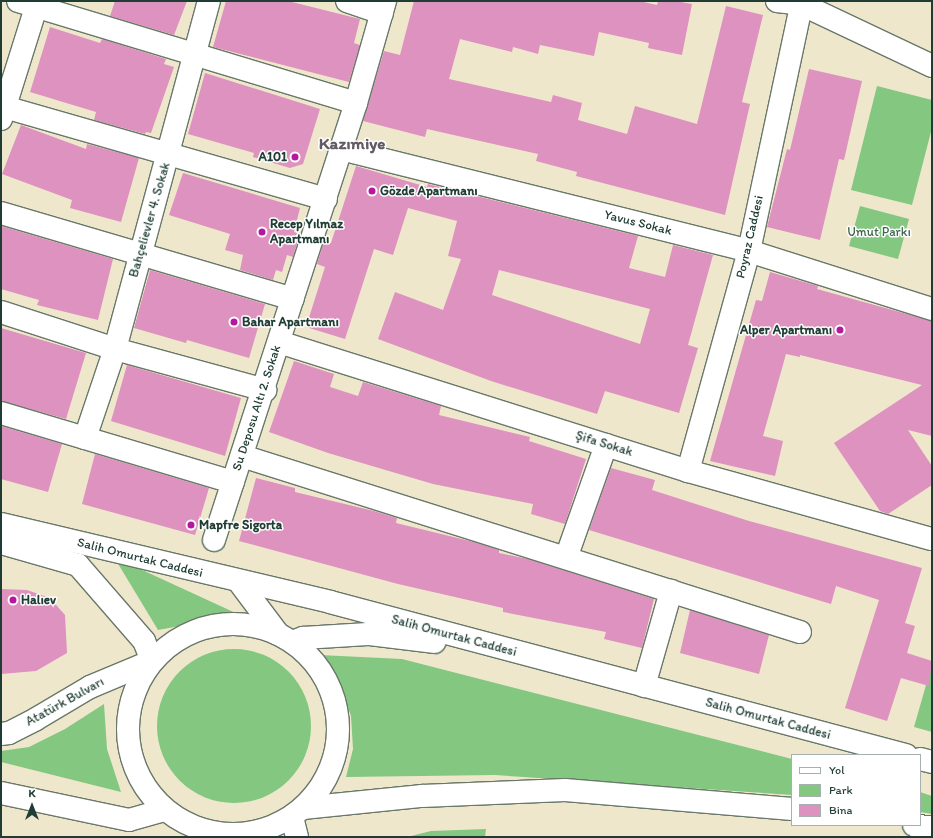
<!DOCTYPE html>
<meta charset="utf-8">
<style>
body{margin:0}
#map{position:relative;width:933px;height:838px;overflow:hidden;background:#efe7cc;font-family:Itim,sans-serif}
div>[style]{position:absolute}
.green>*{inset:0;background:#83c780}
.round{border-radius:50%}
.building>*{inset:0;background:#dd92bf}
.roads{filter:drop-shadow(1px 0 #687869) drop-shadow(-1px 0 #687869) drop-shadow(0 1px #687869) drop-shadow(0 -1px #687869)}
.street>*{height:22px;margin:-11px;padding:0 11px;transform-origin:11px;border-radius:11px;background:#fff}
.secondary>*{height:22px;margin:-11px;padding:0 11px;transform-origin:11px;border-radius:11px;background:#fff}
.primary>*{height:22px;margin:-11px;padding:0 11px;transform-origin:11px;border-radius:11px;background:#fff}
.primary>.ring{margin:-11px;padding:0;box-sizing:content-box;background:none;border:22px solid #fff;border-radius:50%}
.dots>*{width:11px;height:11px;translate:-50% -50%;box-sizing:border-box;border:2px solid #fff;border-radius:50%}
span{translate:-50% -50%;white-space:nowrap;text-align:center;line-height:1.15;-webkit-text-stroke:3px #fff;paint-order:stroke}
.poi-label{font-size:13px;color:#1f3d34;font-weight:700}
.right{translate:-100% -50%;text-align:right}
.left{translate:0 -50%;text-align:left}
.street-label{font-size:13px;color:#1f3d34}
.park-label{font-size:13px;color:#3d664b}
.district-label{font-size:17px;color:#625b65;font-weight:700}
.frame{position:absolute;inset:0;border:2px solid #1f3d34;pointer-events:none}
.legend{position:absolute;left:791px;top:754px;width:130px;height:72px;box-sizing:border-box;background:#fff;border:1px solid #a5b1ae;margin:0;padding:5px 7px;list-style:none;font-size:12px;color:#1f3d34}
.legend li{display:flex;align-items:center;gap:8px;height:20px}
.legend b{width:20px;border:1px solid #a5b1ae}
.north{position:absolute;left:12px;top:786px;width:40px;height:40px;-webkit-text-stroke:3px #fff;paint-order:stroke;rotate:0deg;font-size:11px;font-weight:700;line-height:16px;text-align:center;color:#1f3d34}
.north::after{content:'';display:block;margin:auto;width:14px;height:18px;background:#1f3d34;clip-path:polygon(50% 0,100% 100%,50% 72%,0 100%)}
</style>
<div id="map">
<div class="green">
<i style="clip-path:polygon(877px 86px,932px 100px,932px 128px,912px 205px,851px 190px)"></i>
<i style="clip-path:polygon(860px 206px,909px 219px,898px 259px,849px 246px)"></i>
<i style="clip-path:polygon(114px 557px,240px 615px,158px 630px)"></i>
<i class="round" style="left:157px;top:649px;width:154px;height:154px"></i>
<i style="clip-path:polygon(320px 655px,402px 659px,792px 759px,792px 795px,495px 775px,346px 777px,353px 749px,351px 716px,340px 686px)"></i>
<i style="clip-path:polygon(932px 664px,932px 732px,914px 727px)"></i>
<i style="clip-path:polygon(104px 704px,107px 749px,121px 792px,1px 762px,1px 751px,29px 747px,65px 729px)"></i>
<i style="clip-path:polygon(920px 792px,932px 796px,932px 814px,920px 812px)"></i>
<i style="clip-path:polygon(486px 829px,485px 837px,407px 837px,431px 831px)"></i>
</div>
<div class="building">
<i style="clip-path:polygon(115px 1px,187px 1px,174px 35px,110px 16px)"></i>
<i style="clip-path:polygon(226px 1px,288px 1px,360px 19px,354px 43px,360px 45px,349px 82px,213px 47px)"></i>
<i style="clip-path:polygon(414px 1px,639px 1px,657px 5px,658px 1px,675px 1px,692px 4px,682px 55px,648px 48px,649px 43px,599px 32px,594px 56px,540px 45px,538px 54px,513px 47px,512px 52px,460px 39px,449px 79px,551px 102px,553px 95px,582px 103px,578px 120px,627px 134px,635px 106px,697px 124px,726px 6px,763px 15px,742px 102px,750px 104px,725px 215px,576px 176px,577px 172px,536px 161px,538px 154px,427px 129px,425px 137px,363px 121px,384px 51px,400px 55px)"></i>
<i style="clip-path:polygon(50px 27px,100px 43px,102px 39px,166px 59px,164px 64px,174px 67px,151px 133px,146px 132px,145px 134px,94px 120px,96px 112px,30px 92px)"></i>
<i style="clip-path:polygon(809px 69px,862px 81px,844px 160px,839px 159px,820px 240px,767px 227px,787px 149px,790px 150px)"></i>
<i style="clip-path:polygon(205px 73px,320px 109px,303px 164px,290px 168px,253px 157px,254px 153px,188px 134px)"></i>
<i style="clip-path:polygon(21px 125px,86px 149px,87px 144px,139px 158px,121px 222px,70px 208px,72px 200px,2px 174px)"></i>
<i style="clip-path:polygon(evenodd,356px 166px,427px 187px,428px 184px,638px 236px,629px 268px,665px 277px,673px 245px,713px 255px,688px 345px,698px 348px,679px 413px,605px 391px,597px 414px,491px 381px,378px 339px,395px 292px,443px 310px,461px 259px,448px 256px,457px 221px,408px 208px,393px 255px,374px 249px,345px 339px,306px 327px,325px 267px,317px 264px,324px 241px,331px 243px,356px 166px,499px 270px,650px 309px,640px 344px,492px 295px,499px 270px)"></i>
<i style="clip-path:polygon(183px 173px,300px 208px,294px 232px,300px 234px,293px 257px,287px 255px,282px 272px,276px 270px,273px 280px,240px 270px,243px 255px,225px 250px,230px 234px,169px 215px)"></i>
<i style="clip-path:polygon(1px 226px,113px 259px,98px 320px,37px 305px,39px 300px,1px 289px)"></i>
<i style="clip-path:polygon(150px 270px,265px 304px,249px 358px,187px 340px,186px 343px,134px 328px)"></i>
<i style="clip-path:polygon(770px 272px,818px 286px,817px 289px,932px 321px,932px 436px,908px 430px,932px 466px,932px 485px,888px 514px,880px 511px,834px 443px,922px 385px,800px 355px,800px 357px,786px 354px,763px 436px,783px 441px,775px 476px,710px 461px,756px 300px,762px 301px)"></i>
<i style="clip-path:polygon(1px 328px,86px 353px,66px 419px,1px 401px)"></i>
<i style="clip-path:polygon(294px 361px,334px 374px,330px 387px,358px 396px,363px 382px,441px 406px,439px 415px,530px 437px,529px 441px,586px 459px,565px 524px,531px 514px,533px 504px,433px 484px,328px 453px,269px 432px)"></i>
<i style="clip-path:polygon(127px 365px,241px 398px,225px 456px,111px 421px)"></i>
<i style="clip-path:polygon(1px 426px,62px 444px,48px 492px,1px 479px)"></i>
<i style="clip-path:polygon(95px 454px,209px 488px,195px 535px,82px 504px)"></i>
<i style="clip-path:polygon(611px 468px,655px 480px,652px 490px,749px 521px,922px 568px,905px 623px,915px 626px,907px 653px,932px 661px,929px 686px,901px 678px,887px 721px,845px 708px,879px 600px,836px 586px,831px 604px,589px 530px)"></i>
<i style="clip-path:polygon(256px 478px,295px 488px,295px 492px,374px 511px,397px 518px,396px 523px,474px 542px,499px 550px,499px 553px,528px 559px,654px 599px,642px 648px,604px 639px,606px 632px,503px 612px,503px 608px,398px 584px,239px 541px)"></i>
<i style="clip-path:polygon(1px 589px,27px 590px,50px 598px,65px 615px,67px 653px,36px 671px,1px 674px)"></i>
<i style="clip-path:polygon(690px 610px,769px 635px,759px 674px,680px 653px)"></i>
</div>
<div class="roads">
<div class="street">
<i style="left:18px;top:1px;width:353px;rotate:16.8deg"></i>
<i style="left:347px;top:1px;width:37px;rotate:19deg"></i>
<i style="left:777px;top:1px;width:24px;rotate:7deg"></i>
<i style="left:801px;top:4px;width:145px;rotate:25.3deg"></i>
<i style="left:1px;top:106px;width:338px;rotate:16deg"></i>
<i style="left:1px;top:119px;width:124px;rotate:-72.6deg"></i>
<i style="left:341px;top:149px;width:421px;rotate:14deg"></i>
<i style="left:749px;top:251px;width:192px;rotate:17.6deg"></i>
<i style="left:1px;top:213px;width:304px;rotate:16.4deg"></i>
<i style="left:1px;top:312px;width:120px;rotate:18deg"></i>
<i style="left:115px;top:349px;width:156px;rotate:15.3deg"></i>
<i style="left:279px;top:342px;width:429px;rotate:17.5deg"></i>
<i style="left:688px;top:471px;width:253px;rotate:15.6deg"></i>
<i style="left:1px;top:413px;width:242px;rotate:16.6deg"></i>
<i style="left:85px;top:438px;width:94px;rotate:-71.4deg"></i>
<i style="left:115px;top:349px;width:360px;rotate:-74.9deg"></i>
<i style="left:242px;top:456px;width:585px;rotate:17.51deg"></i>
<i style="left:214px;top:540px;width:459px;rotate:-72deg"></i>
<i style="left:356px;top:103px;width:106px;rotate:-74.1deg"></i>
<i style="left:566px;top:558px;width:120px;rotate:-70.5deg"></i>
<i style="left:644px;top:686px;width:99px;rotate:-74.1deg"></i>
</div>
<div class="secondary">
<i style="left:688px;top:471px;width:228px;rotate:-74.5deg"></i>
<i style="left:749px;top:251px;width:256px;rotate:-78deg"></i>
</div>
<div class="primary">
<i style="left:1px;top:524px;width:338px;rotate:13.3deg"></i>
<i style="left:330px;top:602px;width:596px;rotate:14.88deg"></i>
<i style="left:1px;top:543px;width:80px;rotate:15.9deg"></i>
<i style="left:78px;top:565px;width:101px;rotate:49deg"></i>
<i style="left:144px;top:641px;width:22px;rotate:68deg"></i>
<i style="left:239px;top:582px;width:65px;rotate:53.1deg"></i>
<i class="ring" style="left:128px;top:624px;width:188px;height:188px"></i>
<i style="left:292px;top:642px;width:12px;rotate:-20deg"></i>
<i style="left:303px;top:638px;width:65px;rotate:-3.5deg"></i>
<i style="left:368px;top:634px;width:67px;rotate:6.8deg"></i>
<i style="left:1px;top:734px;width:8px;rotate:-7deg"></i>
<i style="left:9px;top:733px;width:30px;rotate:-27deg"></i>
<i style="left:36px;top:719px;width:63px;rotate:-30.7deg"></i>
<i style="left:90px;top:687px;width:67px;rotate:-22.8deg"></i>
<i style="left:920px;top:759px;width:12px;rotate:14deg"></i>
<i style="left:1px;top:793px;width:131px;rotate:11.9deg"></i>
<i style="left:129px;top:820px;width:37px;rotate:-16deg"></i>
<i style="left:303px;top:808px;width:120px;rotate:-5.8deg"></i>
<i style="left:422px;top:796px;width:143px;rotate:-2.4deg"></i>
<i style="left:565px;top:790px;width:228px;rotate:4.8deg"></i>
<i style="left:292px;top:817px;width:21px;rotate:76deg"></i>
<i style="left:914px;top:825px;width:18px;rotate:9deg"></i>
</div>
</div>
<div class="dots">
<i style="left:295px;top:157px;background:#b5179e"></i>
<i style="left:372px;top:191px;background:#b5179e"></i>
<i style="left:262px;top:232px;background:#b5179e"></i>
<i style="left:234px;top:322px;background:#b5179e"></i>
<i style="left:840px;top:330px;background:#b5179e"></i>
<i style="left:191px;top:525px;background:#b5179e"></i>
<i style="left:13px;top:600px;background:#b5179e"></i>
</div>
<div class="poi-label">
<span class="right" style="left:287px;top:157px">A101</span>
<span class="left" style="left:380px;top:191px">Gözde Apartmanı</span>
<span class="left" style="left:270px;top:232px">Recep Yılmaz<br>Apartmanı</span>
<span class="left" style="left:242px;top:322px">Bahar Apartmanı</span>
<span class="right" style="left:832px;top:330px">Alper Apartmanı</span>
<span class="left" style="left:199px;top:525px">Mapfre Sigorta</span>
<span class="left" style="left:21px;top:600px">Halıev</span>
</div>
<div class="street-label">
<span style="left:150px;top:220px;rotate:-74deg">Bahçelievler 4. Sokak</span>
<span style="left:638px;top:223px;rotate:14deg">Yavus Sokak</span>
<span style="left:750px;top:237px;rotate:-77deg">Poyraz Caddesi</span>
<span style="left:257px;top:408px;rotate:-72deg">Su Deposu Altı 2. Sokak</span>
<span style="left:604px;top:444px;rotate:17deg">Şifa Sokak</span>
<span style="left:140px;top:558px;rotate:14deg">Salih Omurtak Caddesi</span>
<span style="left:454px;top:636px;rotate:15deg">Salih Omurtak Caddesi</span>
<span style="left:65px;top:702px;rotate:-29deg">Atatürk Bulvarı</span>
<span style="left:768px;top:719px;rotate:15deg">Salih Omurtak Caddesi</span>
</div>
<div class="park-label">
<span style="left:879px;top:232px">Umut Parkı</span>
</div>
<div class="district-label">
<span style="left:352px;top:144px">Kazımiye</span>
</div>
<div class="frame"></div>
<ul class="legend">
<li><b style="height:5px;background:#fff"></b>Yol</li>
<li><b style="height:11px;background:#83c780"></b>Park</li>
<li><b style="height:11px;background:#dd92bf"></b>Bina</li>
</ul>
<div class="north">K</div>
</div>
